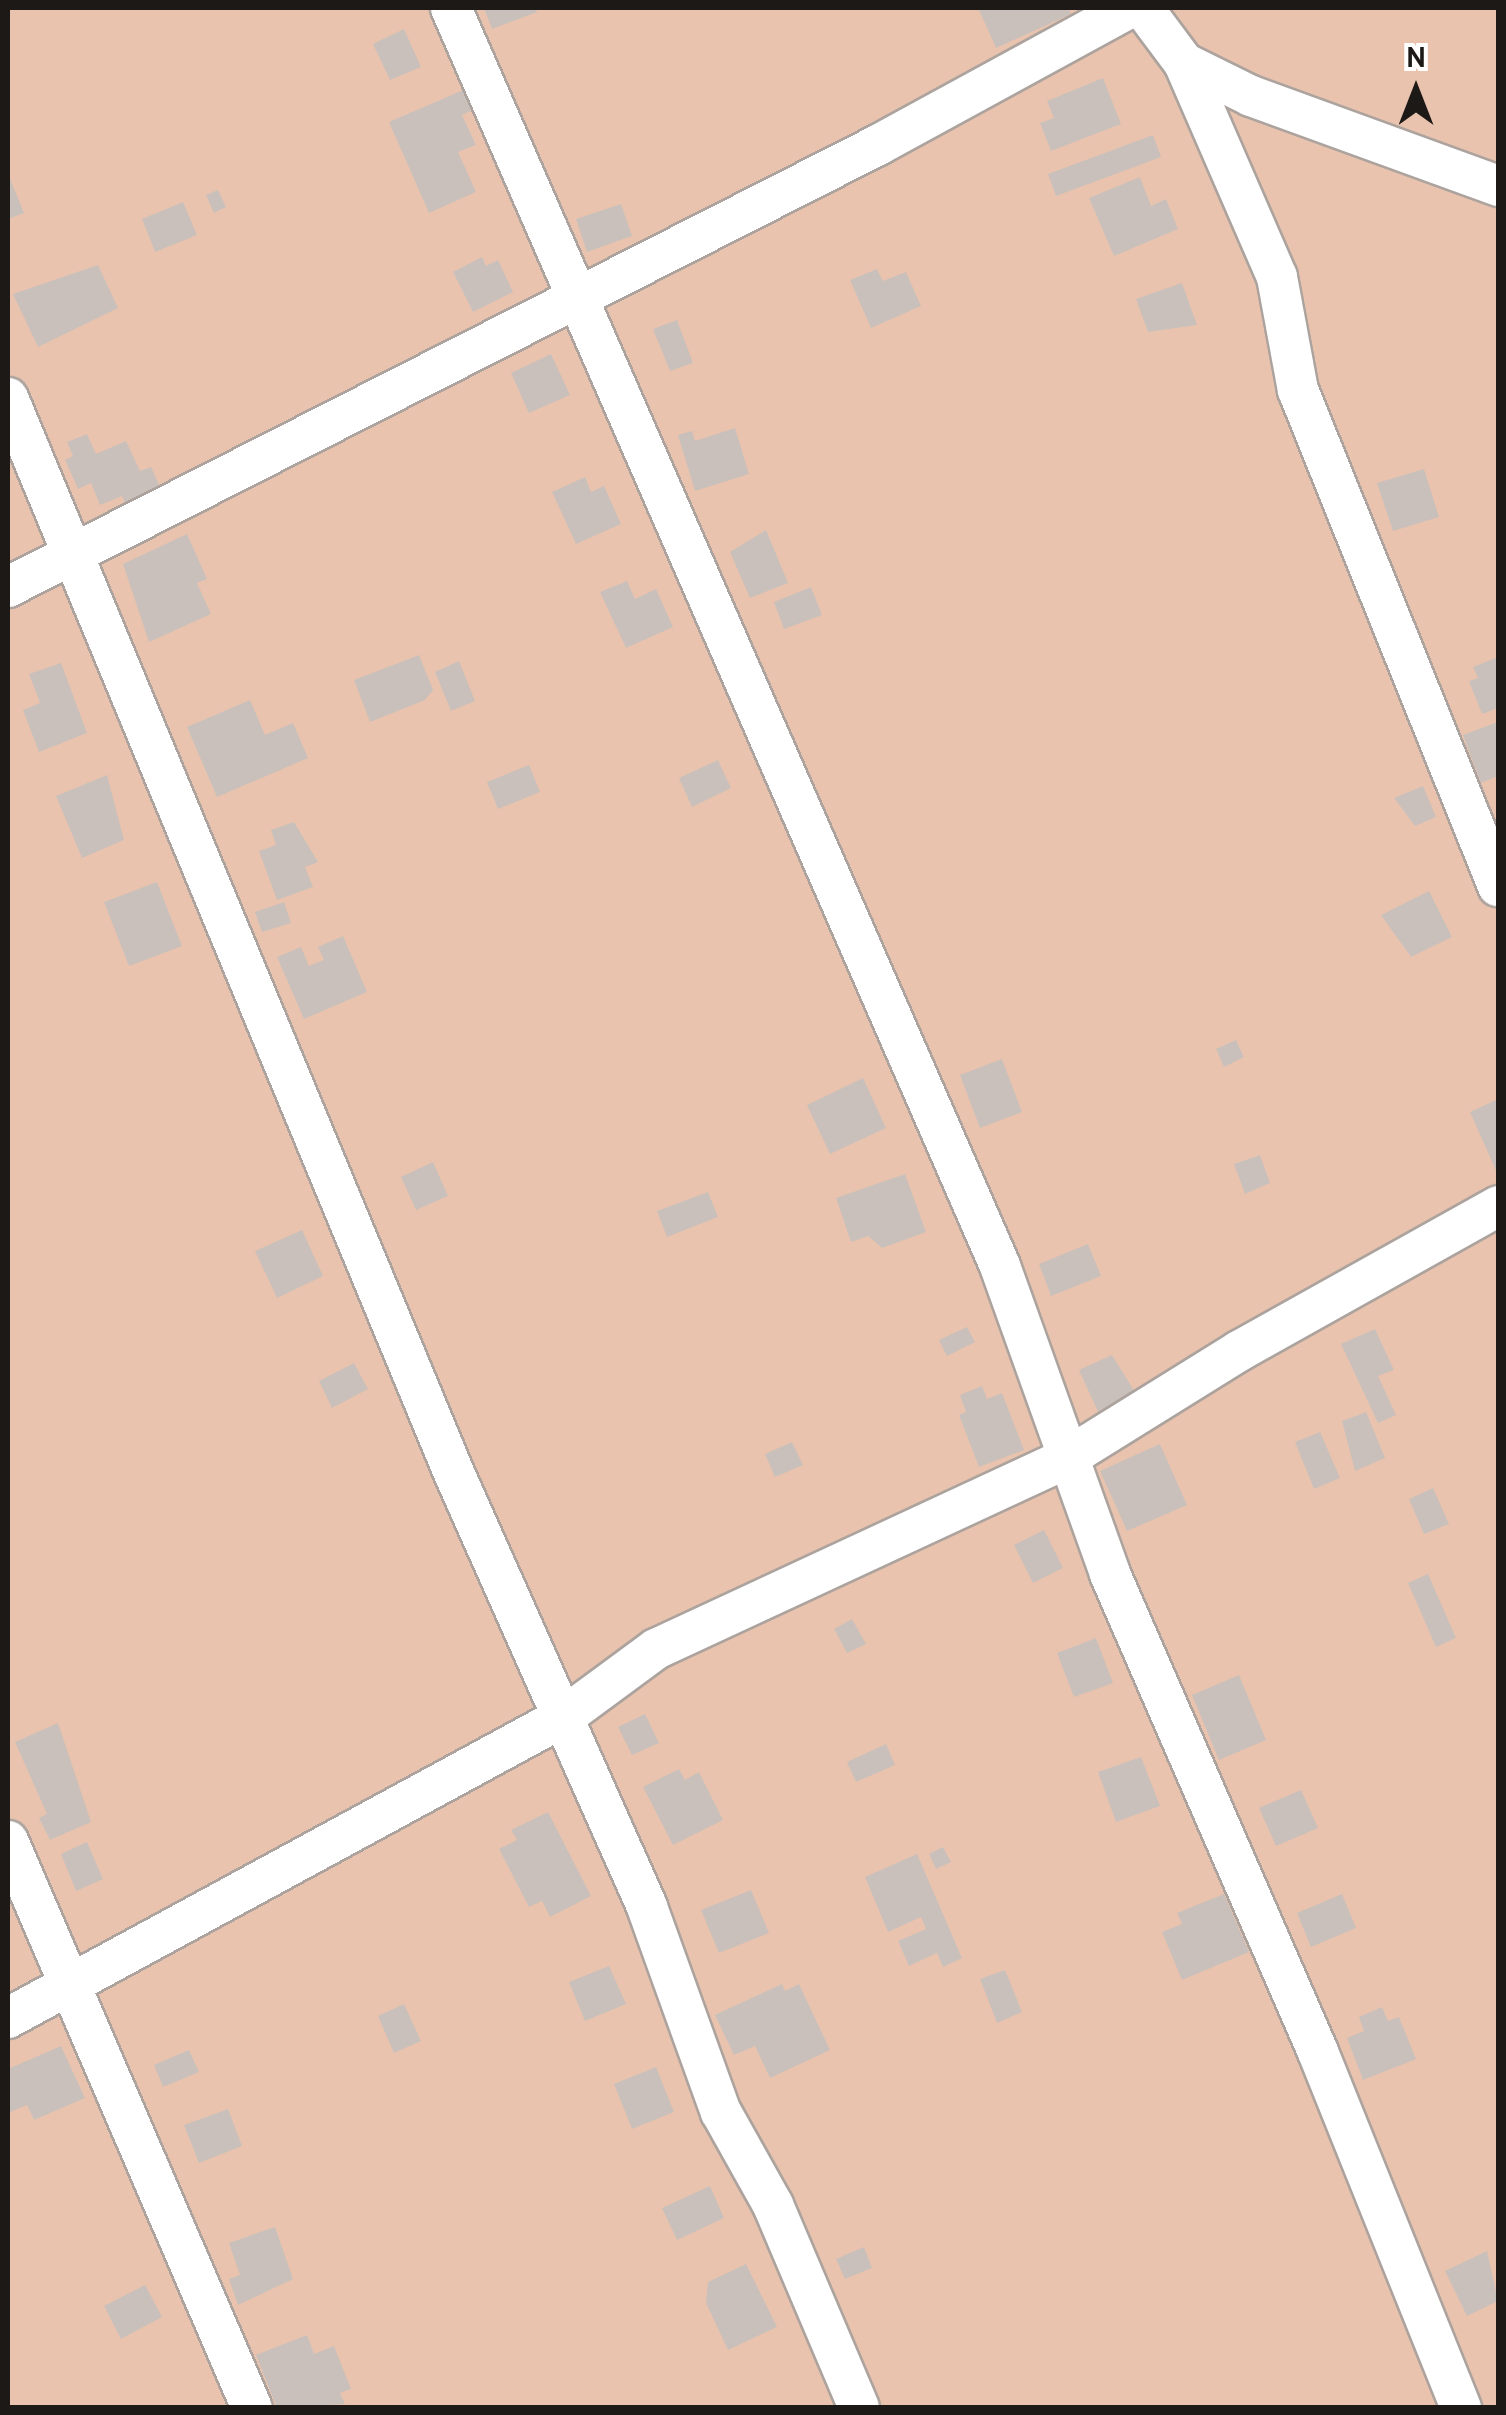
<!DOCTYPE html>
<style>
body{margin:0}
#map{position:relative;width:1506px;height:2415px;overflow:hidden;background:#f4ebe6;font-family:Overpass,sans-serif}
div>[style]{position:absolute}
.green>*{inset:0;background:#e9c3ad}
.building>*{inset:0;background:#cac0bb}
.roads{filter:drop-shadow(2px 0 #aca39e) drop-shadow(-2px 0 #aca39e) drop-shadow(0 2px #aca39e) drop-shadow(0 -2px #aca39e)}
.minor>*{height:40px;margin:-20px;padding:0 20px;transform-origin:20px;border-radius:20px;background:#fff}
span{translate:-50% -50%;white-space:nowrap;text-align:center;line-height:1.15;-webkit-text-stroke:8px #fff;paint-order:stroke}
.frame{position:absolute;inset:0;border:10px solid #1c1917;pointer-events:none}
.north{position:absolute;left:1366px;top:40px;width:100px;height:100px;-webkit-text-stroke:8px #fff;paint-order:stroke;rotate:0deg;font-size:28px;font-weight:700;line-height:40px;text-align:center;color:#1c1917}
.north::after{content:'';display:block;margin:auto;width:35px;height:45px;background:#1c1917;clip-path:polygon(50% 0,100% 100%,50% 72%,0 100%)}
</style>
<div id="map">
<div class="green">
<i style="clip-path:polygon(8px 8px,1498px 8px,1498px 2407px,8px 2407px)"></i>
</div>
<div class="building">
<i style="clip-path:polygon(484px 8px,536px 8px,537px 12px,492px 29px)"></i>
<i style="clip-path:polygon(978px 8px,1068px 8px,1071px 14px,996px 48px)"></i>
<i style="clip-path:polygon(404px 29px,421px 67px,390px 80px,373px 44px)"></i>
<i style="clip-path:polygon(1103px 78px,1121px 124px,1051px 151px,1040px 123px,1054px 118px,1047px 101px)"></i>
<i style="clip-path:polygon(468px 88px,477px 108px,462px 115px,476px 145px,458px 152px,476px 192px,429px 213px,389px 122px)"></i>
<i style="clip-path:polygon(1153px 135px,1161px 157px,1056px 196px,1048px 174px)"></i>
<i style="clip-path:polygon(8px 174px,24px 213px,8px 219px)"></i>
<i style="clip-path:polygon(1140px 177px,1151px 206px,1166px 199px,1178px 229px,1114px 256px,1089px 198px)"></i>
<i style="clip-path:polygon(218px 190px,226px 207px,214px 213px,206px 195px)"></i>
<i style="clip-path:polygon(183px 202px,197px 235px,155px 252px,142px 219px)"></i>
<i style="clip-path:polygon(621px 204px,632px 236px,587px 252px,576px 219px)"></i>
<i style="clip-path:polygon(482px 257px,486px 266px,498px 260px,513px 292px,473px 312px,453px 272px)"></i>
<i style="clip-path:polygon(98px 265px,118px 308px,38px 347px,13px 294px)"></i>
<i style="clip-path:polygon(877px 269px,883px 281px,906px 272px,921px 306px,871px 328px,850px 280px)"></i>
<i style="clip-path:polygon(1182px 283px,1197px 325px,1148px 332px,1136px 299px)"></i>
<i style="clip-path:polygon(677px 320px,693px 363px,670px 371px,653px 329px)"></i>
<i style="clip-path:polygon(551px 354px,570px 395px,529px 413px,511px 373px)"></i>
<i style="clip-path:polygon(735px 428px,749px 474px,695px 491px,678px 435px,692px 431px,695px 441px)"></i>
<i style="clip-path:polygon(87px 434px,96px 454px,126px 441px,140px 471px,151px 467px,162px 491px,127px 507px,122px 496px,100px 505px,91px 483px,78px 489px,65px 460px,73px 456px,67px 442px)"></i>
<i style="clip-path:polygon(1424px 469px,1439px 517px,1393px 531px,1377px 483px)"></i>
<i style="clip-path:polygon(585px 477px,591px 492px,604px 486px,621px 524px,576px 544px,552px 492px)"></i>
<i style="clip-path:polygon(766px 530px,788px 583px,750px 598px,730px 552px)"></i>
<i style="clip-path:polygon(187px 534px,207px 579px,197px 583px,211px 614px,149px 642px,123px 564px)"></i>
<i style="clip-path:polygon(627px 581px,635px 599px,656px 589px,673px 627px,626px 648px,600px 592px)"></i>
<i style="clip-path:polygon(811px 587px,822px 615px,784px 629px,774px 602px)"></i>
<i style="clip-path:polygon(419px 655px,433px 690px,425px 700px,370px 722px,354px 680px)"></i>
<i style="clip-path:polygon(1498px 657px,1498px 708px,1482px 714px,1469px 681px,1478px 678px,1473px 667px)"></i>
<i style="clip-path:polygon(459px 661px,475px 701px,451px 711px,435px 672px)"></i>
<i style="clip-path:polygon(61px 663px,87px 733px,39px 752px,23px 710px,40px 703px,29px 674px)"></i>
<i style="clip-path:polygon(250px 700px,265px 735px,293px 723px,308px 758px,217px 797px,187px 727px)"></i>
<i style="clip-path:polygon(1498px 722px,1498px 776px,1481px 783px,1463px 735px)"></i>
<i style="clip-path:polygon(718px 760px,731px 788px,692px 807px,679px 778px)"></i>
<i style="clip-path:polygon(529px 765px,540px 792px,498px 809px,487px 782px)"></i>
<i style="clip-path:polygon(107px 775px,124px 840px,82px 858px,56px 796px)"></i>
<i style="clip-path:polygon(1423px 786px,1436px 817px,1415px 826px,1394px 798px)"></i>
<i style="clip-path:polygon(294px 822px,318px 862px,305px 867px,313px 887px,277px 900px,259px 851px,276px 845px,271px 830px)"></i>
<i style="clip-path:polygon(157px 882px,182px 946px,129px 966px,104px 902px)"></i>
<i style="clip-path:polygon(1429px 891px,1452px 937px,1411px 957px,1381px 915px)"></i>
<i style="clip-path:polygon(284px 902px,291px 923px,262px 932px,255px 912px)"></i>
<i style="clip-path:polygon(343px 936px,367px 992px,304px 1019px,277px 957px,301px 947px,309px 966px,324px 960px,318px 947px)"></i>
<i style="clip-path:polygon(1236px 1040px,1244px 1057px,1224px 1067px,1216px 1049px)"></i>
<i style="clip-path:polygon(1002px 1059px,1022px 1112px,980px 1128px,960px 1075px)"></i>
<i style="clip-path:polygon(863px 1078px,886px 1128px,830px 1154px,807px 1105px)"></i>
<i style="clip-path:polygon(1498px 1099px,1498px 1175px,1470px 1112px)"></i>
<i style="clip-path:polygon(1260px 1155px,1270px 1183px,1245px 1194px,1234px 1164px)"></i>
<i style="clip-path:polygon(433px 1162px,448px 1196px,416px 1210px,401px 1177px)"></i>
<i style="clip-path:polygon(905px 1174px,926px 1232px,882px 1248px,868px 1236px,851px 1242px,836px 1198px)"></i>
<i style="clip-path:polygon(708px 1192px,718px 1217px,667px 1237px,657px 1211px)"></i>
<i style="clip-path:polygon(302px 1230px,323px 1276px,277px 1298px,255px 1251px)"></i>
<i style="clip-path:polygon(1088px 1244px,1101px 1276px,1051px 1296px,1039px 1264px)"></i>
<i style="clip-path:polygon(967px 1327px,975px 1342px,947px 1356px,939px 1340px)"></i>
<i style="clip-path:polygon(1375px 1329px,1394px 1370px,1378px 1376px,1396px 1415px,1378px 1423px,1341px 1344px)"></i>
<i style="clip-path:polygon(1112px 1355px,1138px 1397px,1099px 1414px,1079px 1370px)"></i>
<i style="clip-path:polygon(354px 1363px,368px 1389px,332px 1408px,319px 1381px)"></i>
<i style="clip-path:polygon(982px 1386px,987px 1399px,1002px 1393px,1024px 1450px,979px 1467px,959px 1415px,966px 1412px,960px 1395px)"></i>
<i style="clip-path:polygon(1366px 1412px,1385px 1458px,1355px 1471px,1342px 1421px)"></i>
<i style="clip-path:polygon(1320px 1432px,1340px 1478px,1314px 1489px,1295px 1442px)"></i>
<i style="clip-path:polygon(792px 1442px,803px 1465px,775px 1477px,765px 1454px)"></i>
<i style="clip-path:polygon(1160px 1444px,1187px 1505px,1127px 1531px,1100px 1471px)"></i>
<i style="clip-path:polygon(1433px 1488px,1449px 1524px,1424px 1534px,1409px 1499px)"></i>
<i style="clip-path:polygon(1044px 1530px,1063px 1568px,1033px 1583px,1014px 1545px)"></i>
<i style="clip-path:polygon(1428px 1574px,1456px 1638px,1436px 1647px,1408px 1583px)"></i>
<i style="clip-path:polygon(852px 1619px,866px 1644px,847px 1653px,834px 1629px)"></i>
<i style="clip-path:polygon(1096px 1638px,1113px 1683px,1074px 1697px,1057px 1653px)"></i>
<i style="clip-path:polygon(1239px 1675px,1266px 1740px,1219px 1760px,1192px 1695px)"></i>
<i style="clip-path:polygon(645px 1714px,659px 1743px,632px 1755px,618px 1727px)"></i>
<i style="clip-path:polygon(58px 1723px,91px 1822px,50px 1840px,39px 1818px,47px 1814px,15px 1742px)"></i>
<i style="clip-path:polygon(886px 1744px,895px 1765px,856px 1782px,847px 1762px)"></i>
<i style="clip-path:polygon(1141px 1757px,1160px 1806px,1116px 1822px,1098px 1772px)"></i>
<i style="clip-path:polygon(679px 1769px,685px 1780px,699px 1772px,723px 1820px,673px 1845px,643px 1787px)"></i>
<i style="clip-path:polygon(1301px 1790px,1318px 1828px,1276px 1846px,1259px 1808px)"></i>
<i style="clip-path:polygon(548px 1812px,591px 1896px,550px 1917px,542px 1901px,529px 1907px,499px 1849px,517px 1840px,511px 1830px)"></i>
<i style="clip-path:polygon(87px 1842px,103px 1879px,76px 1891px,61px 1854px)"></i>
<i style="clip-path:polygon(943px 1847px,951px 1862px,936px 1869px,929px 1854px)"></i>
<i style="clip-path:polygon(917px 1854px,962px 1958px,943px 1967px,937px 1953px,909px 1966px,898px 1941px,926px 1929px,921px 1917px,888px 1932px,865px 1877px)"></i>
<i style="clip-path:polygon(751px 1890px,769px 1933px,719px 1953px,701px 1910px)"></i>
<i style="clip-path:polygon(1224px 1894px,1249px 1952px,1182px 1980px,1162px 1932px,1182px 1924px,1177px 1913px)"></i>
<i style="clip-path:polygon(1342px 1894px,1356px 1928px,1311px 1947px,1297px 1913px)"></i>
<i style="clip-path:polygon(609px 1966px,626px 2004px,585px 2021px,569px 1982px)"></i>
<i style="clip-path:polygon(1005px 1970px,1022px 2012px,997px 2023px,980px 1979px)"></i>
<i style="clip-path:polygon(782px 1984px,785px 1991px,799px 1984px,830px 2050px,770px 2078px,755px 2046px,734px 2055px,715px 2015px)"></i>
<i style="clip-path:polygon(404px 2004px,421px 2041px,394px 2053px,378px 2016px)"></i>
<i style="clip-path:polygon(1382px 2007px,1388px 2021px,1399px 2017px,1416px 2059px,1363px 2080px,1347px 2038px,1364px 2031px,1359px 2017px)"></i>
<i style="clip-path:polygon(61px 2046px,85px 2098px,34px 2120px,27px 2105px,8px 2113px,8px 2069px)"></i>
<i style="clip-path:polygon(189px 2050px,199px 2072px,163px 2087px,154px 2065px)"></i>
<i style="clip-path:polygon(656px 2067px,674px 2112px,632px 2129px,614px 2084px)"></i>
<i style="clip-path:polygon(228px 2109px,242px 2146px,199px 2163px,184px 2125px)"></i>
<i style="clip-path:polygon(710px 2186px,724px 2218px,677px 2240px,662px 2208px)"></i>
<i style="clip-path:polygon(275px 2227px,293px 2279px,238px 2305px,229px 2279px,240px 2275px,229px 2243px)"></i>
<i style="clip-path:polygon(864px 2247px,872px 2268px,845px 2279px,836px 2259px)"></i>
<i style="clip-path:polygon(1487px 2251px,1498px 2301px,1467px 2316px,1445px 2271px)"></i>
<i style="clip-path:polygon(746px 2264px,777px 2327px,728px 2350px,706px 2303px,708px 2282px)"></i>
<i style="clip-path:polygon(145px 2285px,162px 2317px,121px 2339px,104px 2306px)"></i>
<i style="clip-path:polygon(307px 2335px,314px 2354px,334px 2346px,351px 2389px,340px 2393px,345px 2404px,277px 2408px,256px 2355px)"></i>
</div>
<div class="roads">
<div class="minor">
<i style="left:451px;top:8px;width:1373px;rotate:66.42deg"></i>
<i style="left:1000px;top:1266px;width:327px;rotate:70.3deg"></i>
<i style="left:1110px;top:1574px;width:521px;rotate:66.48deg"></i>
<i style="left:1318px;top:2052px;width:384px;rotate:68.1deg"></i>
<i style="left:1143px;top:8px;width:69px;rotate:53.3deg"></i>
<i style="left:1184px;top:63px;width:233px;rotate:66.5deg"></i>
<i style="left:1277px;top:277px;width:115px;rotate:79.5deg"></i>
<i style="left:1298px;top:390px;width:535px;rotate:68.04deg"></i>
<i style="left:1184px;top:63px;width:75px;rotate:26.2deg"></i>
<i style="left:1251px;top:96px;width:263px;rotate:20deg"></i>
<i style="left:8px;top:398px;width:1164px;rotate:67.47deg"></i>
<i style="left:454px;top:1473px;width:475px;rotate:66deg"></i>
<i style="left:647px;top:1907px;width:218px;rotate:70.2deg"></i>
<i style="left:721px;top:2112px;width:107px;rotate:60.8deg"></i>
<i style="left:773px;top:2205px;width:220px;rotate:67deg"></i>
<i style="left:8px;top:587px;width:976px;rotate:-26.93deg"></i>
<i style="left:878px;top:145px;width:286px;rotate:-28.6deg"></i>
<i style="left:8px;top:1841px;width:617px;rotate:66.72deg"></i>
<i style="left:8px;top:2018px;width:634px;rotate:-28.47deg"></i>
<i style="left:565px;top:1716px;width:113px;rotate:-36.4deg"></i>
<i style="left:656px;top:1649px;width:453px;rotate:-24.9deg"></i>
<i style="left:1067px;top:1458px;width:203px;rotate:-31.9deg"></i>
<i style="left:1239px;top:1351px;width:297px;rotate:-29.2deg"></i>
</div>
</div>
<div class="frame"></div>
<div class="north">N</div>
</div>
